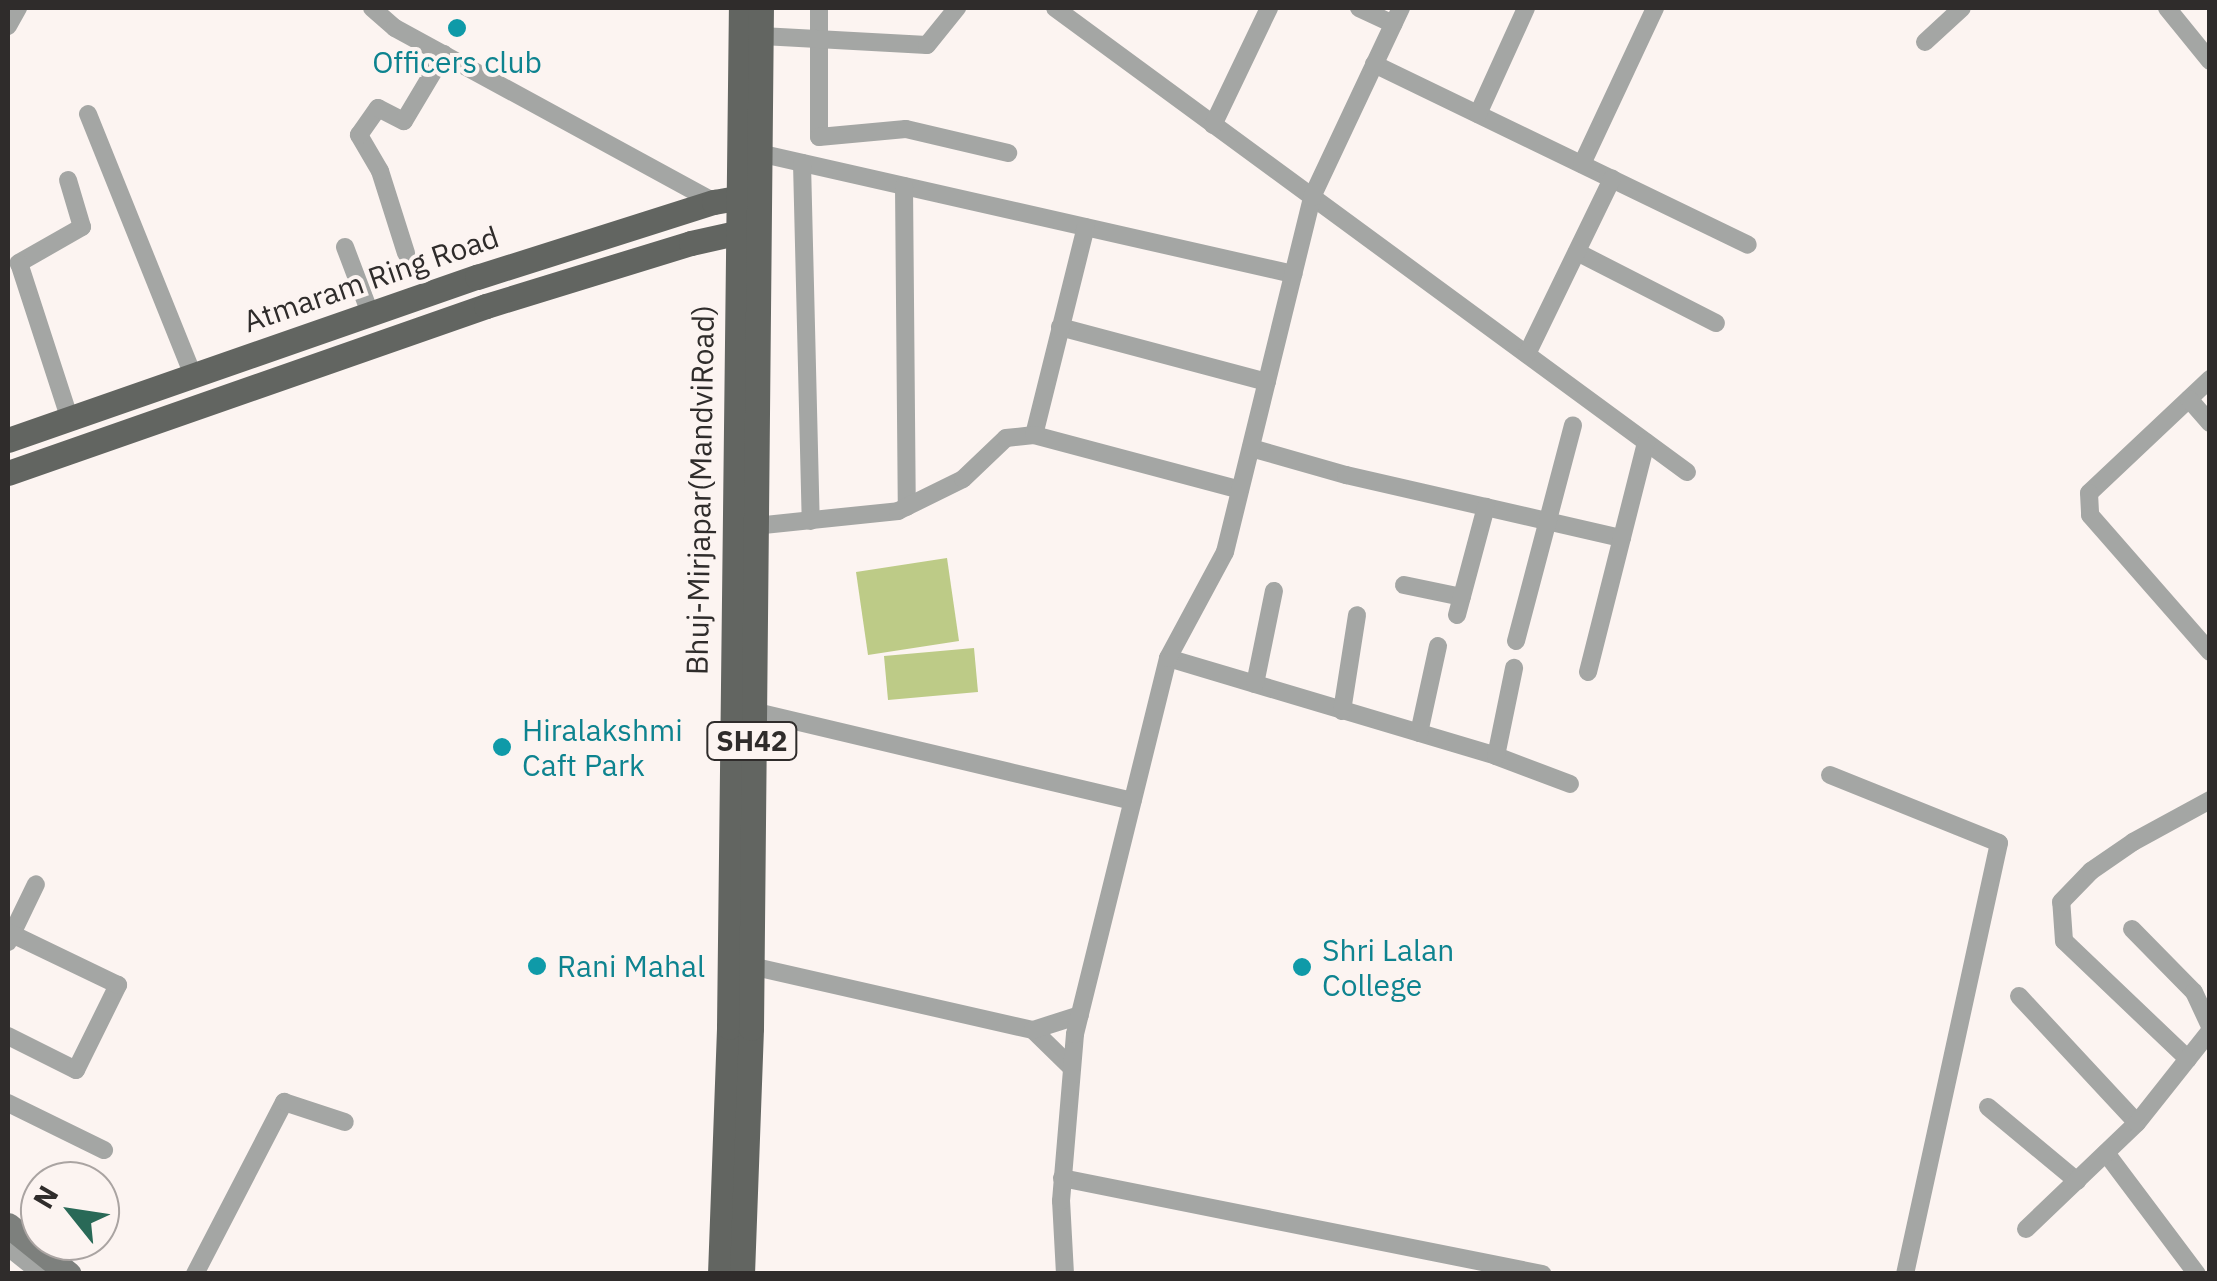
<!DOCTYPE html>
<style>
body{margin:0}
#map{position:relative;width:2217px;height:1281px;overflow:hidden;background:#fcf4f1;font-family:"IBM Plex Sans",sans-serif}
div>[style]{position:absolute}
.green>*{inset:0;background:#bdcb87}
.minor>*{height:18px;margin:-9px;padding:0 9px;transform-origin:9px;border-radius:9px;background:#a4a6a4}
.secondary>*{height:25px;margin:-12.5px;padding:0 12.5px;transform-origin:12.5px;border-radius:12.5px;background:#7d807d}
.primary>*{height:25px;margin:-12.5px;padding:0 12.5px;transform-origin:12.5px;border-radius:12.5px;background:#626561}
.dots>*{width:28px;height:28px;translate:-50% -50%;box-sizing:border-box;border:5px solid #fcf4f1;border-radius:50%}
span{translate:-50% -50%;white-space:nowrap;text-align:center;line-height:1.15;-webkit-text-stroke:8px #fcf4f1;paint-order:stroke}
.shield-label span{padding:2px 8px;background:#fcf4f1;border:2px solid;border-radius:8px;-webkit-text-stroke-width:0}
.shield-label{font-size:28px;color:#2f2c2b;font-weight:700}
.culture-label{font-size:30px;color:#0d838f}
.left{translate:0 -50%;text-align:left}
.street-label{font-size:30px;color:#2f2c2b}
.frame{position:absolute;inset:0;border:10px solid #2f2c2b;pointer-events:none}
.north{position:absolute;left:20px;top:1161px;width:100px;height:100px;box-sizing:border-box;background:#fcf4f1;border:2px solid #aaa4a2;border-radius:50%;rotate:300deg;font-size:28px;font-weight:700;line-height:40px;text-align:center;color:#2f2c2b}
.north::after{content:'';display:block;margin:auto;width:35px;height:45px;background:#296957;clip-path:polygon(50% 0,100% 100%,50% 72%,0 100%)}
</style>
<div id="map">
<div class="green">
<i style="clip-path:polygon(947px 558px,959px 641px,868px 655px,856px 572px)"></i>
<i style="clip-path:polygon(974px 648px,978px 692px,888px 700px,884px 656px)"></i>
</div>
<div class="minor">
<i style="left:372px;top:8px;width:30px;rotate:41deg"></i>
<i style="left:395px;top:28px;width:363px;rotate:28.6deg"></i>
<i style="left:819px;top:8px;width:129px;rotate:90deg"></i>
<i style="left:819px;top:137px;width:87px;rotate:-5.3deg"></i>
<i style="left:906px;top:129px;width:105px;rotate:13.2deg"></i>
<i style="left:1055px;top:8px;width:784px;rotate:36.29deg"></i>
<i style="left:1359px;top:8px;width:38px;rotate:25deg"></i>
<i style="left:2167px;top:8px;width:68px;rotate:50.9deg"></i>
<i style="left:8px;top:26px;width:21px;rotate:-61deg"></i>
<i style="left:761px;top:36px;width:166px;rotate:3.1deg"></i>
<i style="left:927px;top:45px;width:48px;rotate:-51deg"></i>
<i style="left:1925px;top:42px;width:50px;rotate:-42.6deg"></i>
<i style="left:1374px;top:64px;width:415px;rotate:25.8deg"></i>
<i style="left:88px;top:114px;width:279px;rotate:68.1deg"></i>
<i style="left:1478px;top:114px;width:116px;rotate:-65.6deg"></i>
<i style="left:1213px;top:125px;width:130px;rotate:-64.4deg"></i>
<i style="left:759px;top:153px;width:548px;rotate:12.77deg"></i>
<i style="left:802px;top:163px;width:358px;rotate:88.6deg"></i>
<i style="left:1582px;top:164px;width:172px;rotate:-64.9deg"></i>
<i style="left:68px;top:180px;width:49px;rotate:73.4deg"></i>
<i style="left:82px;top:227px;width:73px;rotate:150.3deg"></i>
<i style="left:19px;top:263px;width:162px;rotate:72deg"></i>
<i style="left:904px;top:186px;width:321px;rotate:89.5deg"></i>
<i style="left:345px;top:247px;width:71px;rotate:69.3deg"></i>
<i style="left:1577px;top:252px;width:156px;rotate:27.1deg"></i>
<i style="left:406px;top:253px;width:86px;rotate:-107.6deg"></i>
<i style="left:380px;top:171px;width:42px;rotate:-120.3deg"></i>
<i style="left:359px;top:135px;width:33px;rotate:-55deg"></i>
<i style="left:378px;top:108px;width:29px;rotate:27deg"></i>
<i style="left:404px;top:121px;width:78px;rotate:-59.2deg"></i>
<i style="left:1060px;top:327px;width:214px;rotate:14.9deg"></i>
<i style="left:1527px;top:354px;width:195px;rotate:-64.1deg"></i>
<i style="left:2210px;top:379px;width:166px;rotate:136.7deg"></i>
<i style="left:2089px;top:493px;width:22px;rotate:87deg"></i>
<i style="left:2090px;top:515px;width:182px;rotate:48.8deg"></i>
<i style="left:2189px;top:399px;width:32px;rotate:49deg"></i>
<i style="left:1034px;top:435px;width:214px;rotate:-76deg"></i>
<i style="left:1251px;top:448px;width:99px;rotate:15.9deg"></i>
<i style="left:1346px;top:475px;width:283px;rotate:12.9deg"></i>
<i style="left:754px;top:526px;width:145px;rotate:-5.9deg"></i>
<i style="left:898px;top:511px;width:72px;rotate:-26.2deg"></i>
<i style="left:963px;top:479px;width:59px;rotate:-43.6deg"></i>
<i style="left:1006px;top:438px;width:28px;rotate:-6deg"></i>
<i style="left:1034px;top:435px;width:213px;rotate:14.9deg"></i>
<i style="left:1404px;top:585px;width:59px;rotate:11.7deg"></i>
<i style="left:1457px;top:615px;width:112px;rotate:-75deg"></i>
<i style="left:1516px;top:641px;width:223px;rotate:-75.2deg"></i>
<i style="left:1168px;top:658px;width:342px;rotate:16.6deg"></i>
<i style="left:1496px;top:756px;width:79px;rotate:20.7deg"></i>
<i style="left:1588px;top:672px;width:237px;rotate:-75.8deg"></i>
<i style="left:1255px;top:684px;width:95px;rotate:-78.5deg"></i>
<i style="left:752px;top:711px;width:391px;rotate:13.3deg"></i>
<i style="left:1342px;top:711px;width:97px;rotate:-81.1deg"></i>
<i style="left:1419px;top:733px;width:89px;rotate:-77.7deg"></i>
<i style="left:1496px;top:756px;width:90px;rotate:-78.4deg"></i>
<i style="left:1830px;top:775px;width:182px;rotate:21.9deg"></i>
<i style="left:1999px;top:843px;width:441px;rotate:102.3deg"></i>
<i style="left:2132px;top:929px;width:88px;rotate:45.5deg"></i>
<i style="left:2194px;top:992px;width:38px;rotate:65deg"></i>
<i style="left:8px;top:942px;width:64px;rotate:-64.2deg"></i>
<i style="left:751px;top:966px;width:289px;rotate:12.8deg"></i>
<i style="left:1033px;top:1030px;width:54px;rotate:44.3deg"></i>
<i style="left:2019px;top:996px;width:173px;rotate:47.1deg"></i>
<i style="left:1033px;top:1030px;width:49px;rotate:-17.7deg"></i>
<i style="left:8px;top:1036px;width:76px;rotate:26.6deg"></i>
<i style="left:76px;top:1070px;width:95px;rotate:-63.7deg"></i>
<i style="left:118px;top:985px;width:118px;rotate:-154.3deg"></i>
<i style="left:2188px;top:1059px;width:171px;rotate:-136.4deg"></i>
<i style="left:2064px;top:941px;width:39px;rotate:-94deg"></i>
<i style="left:2061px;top:902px;width:43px;rotate:-45.9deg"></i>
<i style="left:2091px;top:871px;width:51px;rotate:-34.6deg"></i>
<i style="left:2133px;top:842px;width:88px;rotate:-28.6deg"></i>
<i style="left:8px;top:1103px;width:107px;rotate:26.1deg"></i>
<i style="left:1988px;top:1107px;width:116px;rotate:39.7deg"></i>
<i style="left:2106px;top:1153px;width:151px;rotate:53.1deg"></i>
<i style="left:1062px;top:1178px;width:490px;rotate:11.3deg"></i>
<i style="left:2026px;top:1229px;width:153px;rotate:-43.7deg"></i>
<i style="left:2137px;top:1123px;width:117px;rotate:-51.6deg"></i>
<i style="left:8px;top:1247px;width:43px;rotate:38.5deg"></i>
<i style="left:195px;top:1274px;width:194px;rotate:-62.6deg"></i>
<i style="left:284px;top:1102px;width:64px;rotate:18.2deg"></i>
<i style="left:1065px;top:1274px;width:73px;rotate:-93.1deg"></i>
<i style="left:1061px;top:1201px;width:168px;rotate:-85.2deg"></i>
<i style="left:1075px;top:1034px;width:387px;rotate:-76.1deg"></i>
<i style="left:1168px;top:658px;width:120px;rotate:-61.7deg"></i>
<i style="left:1225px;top:552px;width:366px;rotate:-76.2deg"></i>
<i style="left:1312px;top:197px;width:209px;rotate:-64.8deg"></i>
</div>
<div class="secondary">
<i style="left:8px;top:1225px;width:78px;rotate:38.8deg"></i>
</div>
<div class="primary">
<i style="left:8px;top:440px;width:497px;rotate:-19.2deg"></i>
<i style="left:477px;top:277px;width:249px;rotate:-17.6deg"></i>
<i style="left:714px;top:202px;width:40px;rotate:-10deg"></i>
<i style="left:8px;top:473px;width:506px;rotate:-19.26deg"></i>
<i style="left:486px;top:306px;width:214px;rotate:-17.1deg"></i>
<i style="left:691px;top:243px;width:59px;rotate:-12.6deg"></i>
<i style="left:720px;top:1274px;width:247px;rotate:-87.9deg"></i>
<i style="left:729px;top:1027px;width:1019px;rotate:-89.33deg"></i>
<i style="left:742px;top:1274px;width:246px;rotate:-87.9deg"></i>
<i style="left:751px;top:1028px;width:1020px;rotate:-89.44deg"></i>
</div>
<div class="dots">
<i style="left:457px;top:28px;background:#0f9aa8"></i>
<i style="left:502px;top:747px;background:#0f9aa8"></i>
<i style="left:537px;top:966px;background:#0f9aa8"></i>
<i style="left:1302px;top:967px;background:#0f9aa8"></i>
</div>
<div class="shield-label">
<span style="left:752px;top:741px">SH42</span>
</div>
<div class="culture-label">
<span style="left:457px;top:62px">Officers club</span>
<span class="left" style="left:522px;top:747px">Hiralakshmi<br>Caft Park</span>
<span class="left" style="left:1322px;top:967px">Shri Lalan<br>College</span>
<span class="left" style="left:557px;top:966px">Rani Mahal</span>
</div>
<div class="street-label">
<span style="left:371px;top:279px;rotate:-19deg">Atmaram Ring Road</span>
<span style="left:700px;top:490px;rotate:-89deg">Bhuj-Mirjapar(MandviRoad)</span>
</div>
<div class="frame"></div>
<div class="north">N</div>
</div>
